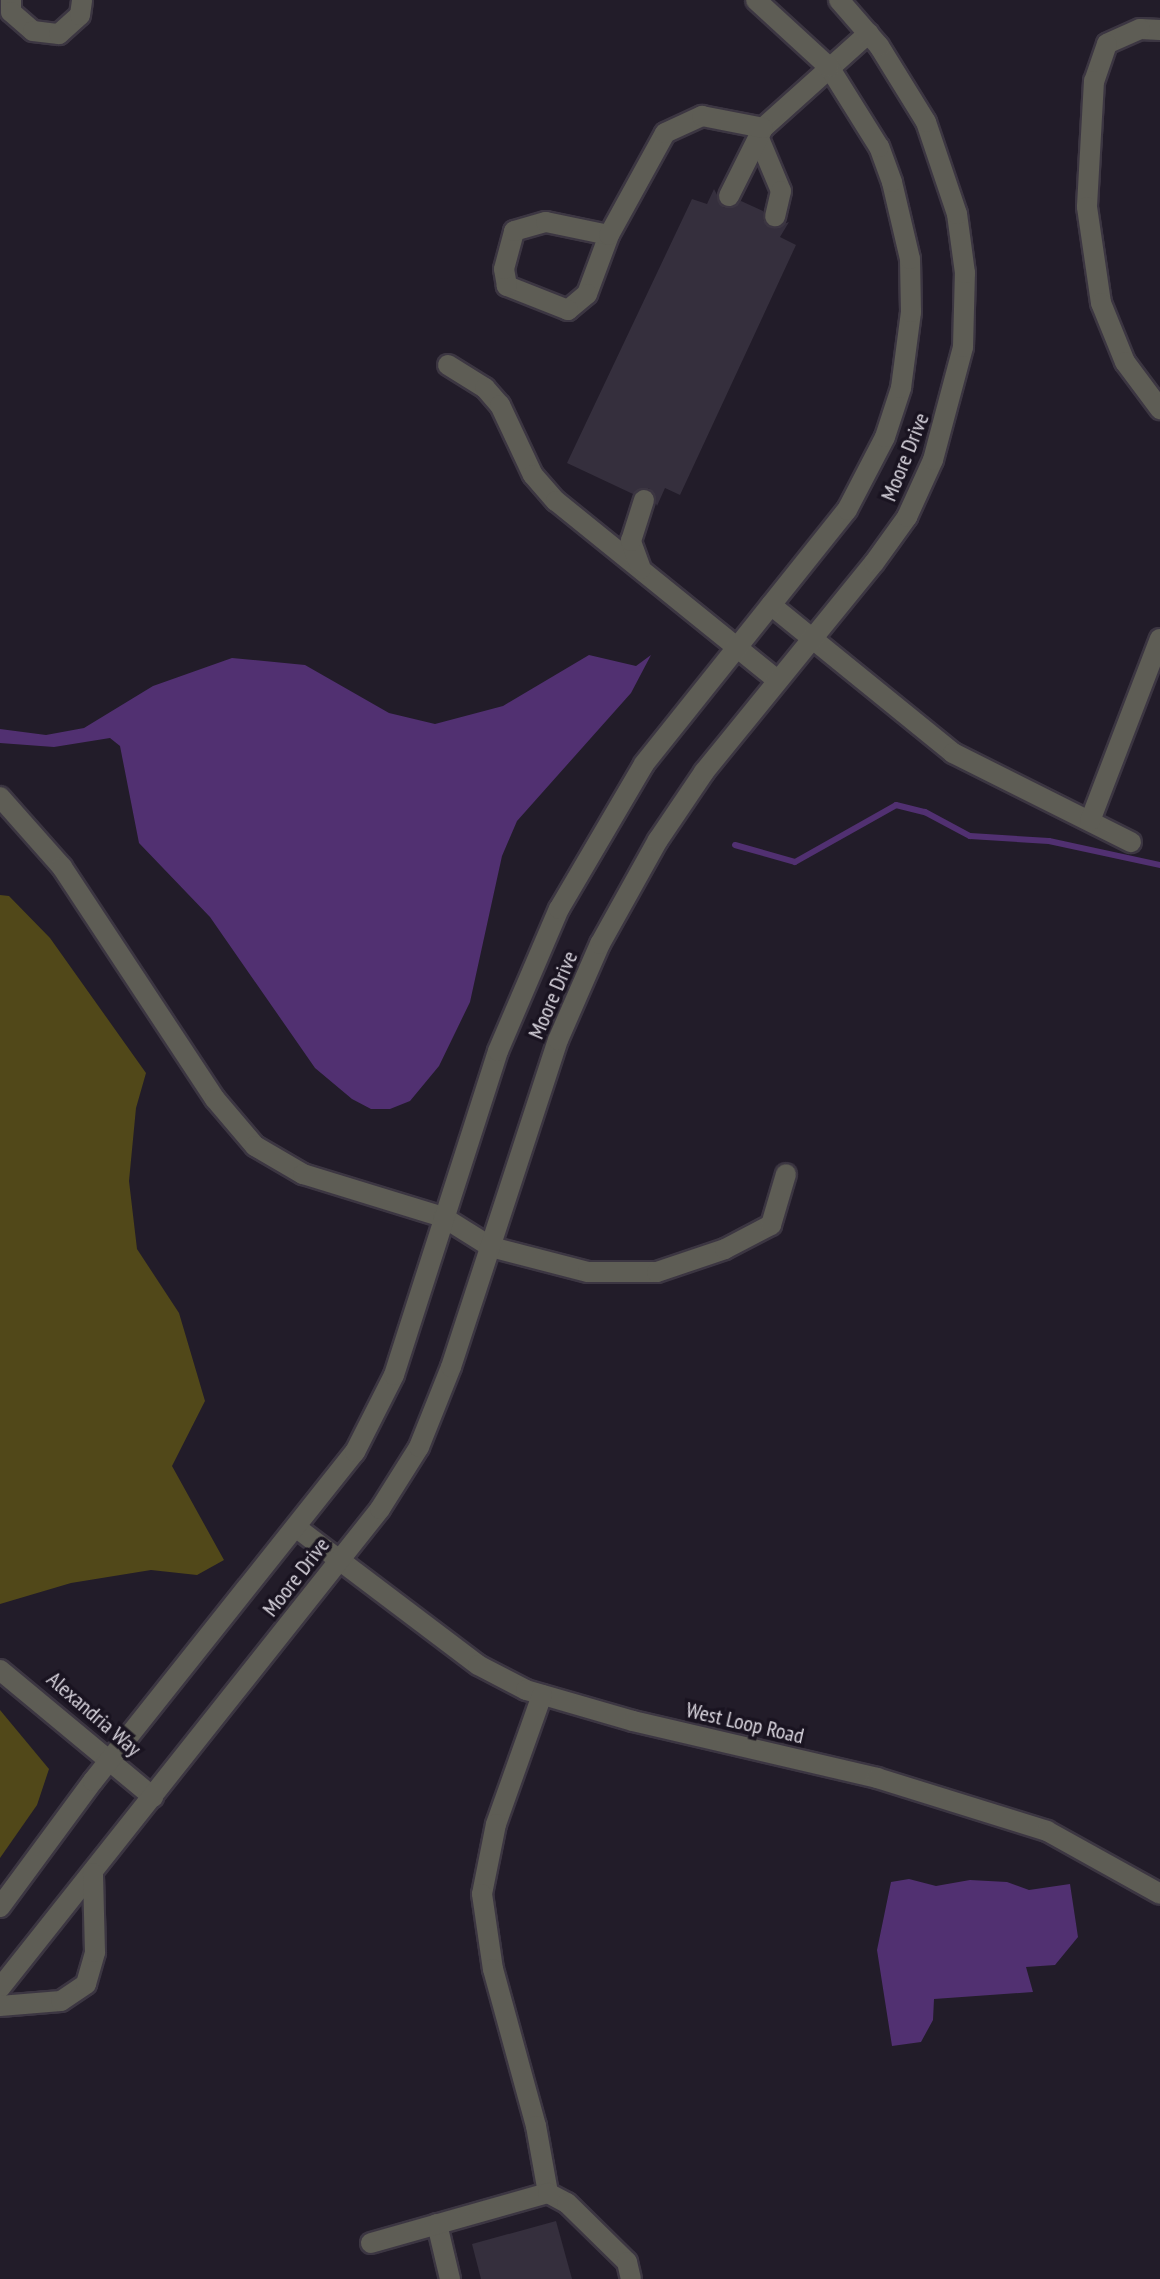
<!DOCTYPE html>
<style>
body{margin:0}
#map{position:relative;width:1160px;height:2279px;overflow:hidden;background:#221c29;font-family:"PT Sans Narrow",sans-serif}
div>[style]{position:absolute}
.forest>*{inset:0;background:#514819}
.water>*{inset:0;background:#513071}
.stream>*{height:6px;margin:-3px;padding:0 3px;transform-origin:3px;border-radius:3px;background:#513071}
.building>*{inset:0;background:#352f3d}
.roads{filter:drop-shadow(2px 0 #3c3642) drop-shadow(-2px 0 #3c3642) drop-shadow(0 2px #3c3642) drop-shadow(0 -2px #3c3642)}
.minor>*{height:20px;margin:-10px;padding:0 10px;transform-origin:10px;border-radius:10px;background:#5e5d55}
span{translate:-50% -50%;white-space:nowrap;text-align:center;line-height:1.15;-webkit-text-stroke:7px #191320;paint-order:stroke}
.street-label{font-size:22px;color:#d9d5de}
</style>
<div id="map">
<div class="forest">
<i style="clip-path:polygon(0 895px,9px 896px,50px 938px,146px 1073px,136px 1108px,129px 1181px,137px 1249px,179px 1313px,205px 1401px,172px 1466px,224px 1560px,197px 1575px,151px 1570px,71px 1583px,0 1604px)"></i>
<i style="clip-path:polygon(0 1710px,49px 1769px,37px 1805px,0 1858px)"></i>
</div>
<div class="water">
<i style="clip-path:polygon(589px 655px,636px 666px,651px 655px,631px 693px,517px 821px,502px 856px,470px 1002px,439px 1066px,410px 1101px,390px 1109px,371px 1109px,352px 1099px,315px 1068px,210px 917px,139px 843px,120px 746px,110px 738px,54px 747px,0 743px,0 729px,46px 735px,84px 728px,153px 686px,232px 658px,305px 665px,389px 713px,435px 724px,503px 706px)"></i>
<i style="clip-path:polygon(909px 1879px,936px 1886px,970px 1880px,1007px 1882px,1029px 1890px,1070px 1884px,1078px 1937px,1055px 1965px,1026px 1967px,1033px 1992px,934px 1999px,933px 2020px,921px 2042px,892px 2046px,877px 1950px,891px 1882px)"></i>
</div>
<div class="stream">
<i style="left:735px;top:845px;width:62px;rotate:15.8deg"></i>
<i style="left:795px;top:862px;width:116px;rotate:-29.4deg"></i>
<i style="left:896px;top:805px;width:30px;rotate:14deg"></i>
<i style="left:925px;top:812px;width:51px;rotate:28.1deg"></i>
<i style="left:970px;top:836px;width:79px;rotate:3.6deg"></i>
<i style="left:1049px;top:841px;width:114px;rotate:12.2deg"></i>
</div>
<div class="building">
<i style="clip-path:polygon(714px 189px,724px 208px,741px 201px,763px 211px,763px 220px,771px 228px,789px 222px,780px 237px,796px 245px,680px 495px,665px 488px,657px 506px,649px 488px,633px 494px,567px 463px,692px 199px,707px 204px)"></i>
<i style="clip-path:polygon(556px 2221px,572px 2279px,481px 2279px,472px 2244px)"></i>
</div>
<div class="roads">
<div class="minor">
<i style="left:11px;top:0;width:12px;rotate:90deg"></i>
<i style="left:11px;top:12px;width:29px;rotate:41deg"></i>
<i style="left:33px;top:31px;width:26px;rotate:7deg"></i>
<i style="left:59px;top:34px;width:28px;rotate:-42deg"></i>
<i style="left:80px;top:15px;width:15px;rotate:-82deg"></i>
<i style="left:1160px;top:30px;width:20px;rotate:-177deg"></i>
<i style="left:1140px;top:29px;width:36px;rotate:156deg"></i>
<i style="left:1107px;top:44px;width:39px;rotate:109deg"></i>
<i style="left:1094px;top:81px;width:126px;rotate:93.2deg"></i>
<i style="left:1087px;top:207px;width:97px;rotate:81.7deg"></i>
<i style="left:1101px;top:303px;width:64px;rotate:67.9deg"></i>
<i style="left:1125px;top:362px;width:59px;rotate:53.3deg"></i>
<i style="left:760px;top:141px;width:54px;rotate:67.2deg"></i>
<i style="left:781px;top:191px;width:26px;rotate:103deg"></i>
<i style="left:729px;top:196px;width:76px;rotate:-63.4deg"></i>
<i style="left:763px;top:128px;width:142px;rotate:-41.9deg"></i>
<i style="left:609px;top:235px;width:63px;rotate:110.4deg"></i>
<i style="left:587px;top:294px;width:25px;rotate:140deg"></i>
<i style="left:568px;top:310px;width:66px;rotate:-158.5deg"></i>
<i style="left:507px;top:286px;width:17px;rotate:-100deg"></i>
<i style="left:504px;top:269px;width:39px;rotate:-75deg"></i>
<i style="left:514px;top:231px;width:33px;rotate:-16deg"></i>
<i style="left:546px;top:222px;width:64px;rotate:11.7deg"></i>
<i style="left:609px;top:235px;width:116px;rotate:-61.2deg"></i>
<i style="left:665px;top:133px;width:41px;rotate:-24.7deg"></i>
<i style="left:702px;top:116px;width:62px;rotate:11.1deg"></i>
<i style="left:448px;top:365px;width:44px;rotate:31.9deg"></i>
<i style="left:485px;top:388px;width:23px;rotate:49deg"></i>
<i style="left:500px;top:405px;width:77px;rotate:64.8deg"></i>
<i style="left:533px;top:475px;width:35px;rotate:49deg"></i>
<i style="left:556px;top:501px;width:283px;rotate:39deg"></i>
<i style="left:641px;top:569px;width:30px;rotate:-110deg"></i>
<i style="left:631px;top:541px;width:43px;rotate:-72.4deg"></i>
<i style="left:771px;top:605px;width:235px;rotate:39.1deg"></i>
<i style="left:953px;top:753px;width:199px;rotate:26.6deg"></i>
<i style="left:0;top:797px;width:94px;rotate:48.5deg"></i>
<i style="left:62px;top:867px;width:278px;rotate:56.6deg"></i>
<i style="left:215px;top:1099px;width:62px;rotate:49.6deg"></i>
<i style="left:255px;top:1146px;width:56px;rotate:30.3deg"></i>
<i style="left:303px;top:1174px;width:146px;rotate:17.1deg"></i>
<i style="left:443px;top:1217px;width:57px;rotate:32deg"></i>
<i style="left:491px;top:1247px;width:100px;rotate:14.5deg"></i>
<i style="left:588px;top:1272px;width:69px"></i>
<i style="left:657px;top:1272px;width:72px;rotate:-18.7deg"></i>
<i style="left:725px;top:1249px;width:52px;rotate:-27.6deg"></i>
<i style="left:771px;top:1225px;width:53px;rotate:-73.6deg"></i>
<i style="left:1090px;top:821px;width:195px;rotate:-69deg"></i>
<i style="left:297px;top:1528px;width:227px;rotate:37.1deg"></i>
<i style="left:478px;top:1665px;width:54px;rotate:27.5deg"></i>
<i style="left:526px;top:1690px;width:111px;rotate:16.2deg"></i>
<i style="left:633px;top:1721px;width:251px;rotate:13.1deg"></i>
<i style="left:877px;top:1778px;width:178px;rotate:17.3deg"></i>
<i style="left:1047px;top:1831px;width:129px;rotate:29.1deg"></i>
<i style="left:0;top:1670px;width:199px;rotate:39.7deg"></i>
<i style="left:542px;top:1695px;width:137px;rotate:109.6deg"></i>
<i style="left:496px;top:1824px;width:71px;rotate:101.3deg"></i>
<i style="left:482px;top:1894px;width:76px;rotate:81.7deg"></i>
<i style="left:493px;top:1969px;width:163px;rotate:74.7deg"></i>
<i style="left:536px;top:2126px;width:68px;rotate:79.8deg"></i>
<i style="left:0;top:1907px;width:157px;rotate:-53.6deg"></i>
<i style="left:93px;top:1781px;width:421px;rotate:-51.5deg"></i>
<i style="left:355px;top:1452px;width:86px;rotate:-63.1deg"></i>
<i style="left:394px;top:1375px;width:340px;rotate:-72.2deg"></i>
<i style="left:498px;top:1051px;width:155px;rotate:-66.8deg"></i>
<i style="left:559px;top:909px;width:168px;rotate:-59.6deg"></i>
<i style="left:644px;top:764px;width:325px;rotate:-51.4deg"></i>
<i style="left:847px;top:510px;width:82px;rotate:-62.5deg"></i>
<i style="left:885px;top:437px;width:52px;rotate:-71.9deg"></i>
<i style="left:901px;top:388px;width:77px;rotate:-82.5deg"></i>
<i style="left:911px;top:312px;width:53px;rotate:-91.1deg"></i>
<i style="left:910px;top:259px;width:79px;rotate:-103.2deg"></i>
<i style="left:892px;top:182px;width:37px;rotate:-110deg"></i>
<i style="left:879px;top:147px;width:94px;rotate:-122deg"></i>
<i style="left:829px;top:67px;width:99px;rotate:-137.5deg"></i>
<i style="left:0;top:1988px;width:611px;rotate:-51.57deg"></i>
<i style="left:380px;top:1509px;width:73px;rotate:-57.8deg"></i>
<i style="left:419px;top:1447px;width:86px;rotate:-68.2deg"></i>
<i style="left:451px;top:1367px;width:344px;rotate:-71.9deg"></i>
<i style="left:558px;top:1040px;width:105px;rotate:-66.4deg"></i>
<i style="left:600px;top:944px;width:119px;rotate:-60.9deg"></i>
<i style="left:658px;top:840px;width:82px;rotate:-55.9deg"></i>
<i style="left:704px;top:772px;width:269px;rotate:-50.9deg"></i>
<i style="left:874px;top:563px;width:57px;rotate:-54.3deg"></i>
<i style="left:907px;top:517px;width:63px;rotate:-65.5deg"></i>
<i style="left:933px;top:460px;width:117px;rotate:-75.1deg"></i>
<i style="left:963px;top:347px;width:74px;rotate:-88.5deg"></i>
<i style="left:965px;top:273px;width:60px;rotate:-97.7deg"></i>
<i style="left:957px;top:214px;width:97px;rotate:-108.6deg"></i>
<i style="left:926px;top:122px;width:89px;rotate:-121.7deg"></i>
<i style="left:879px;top:46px;width:61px;rotate:-131deg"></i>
<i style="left:0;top:2006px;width:61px;rotate:-4.7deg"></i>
<i style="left:61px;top:2001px;width:30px;rotate:-34deg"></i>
<i style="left:86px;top:1984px;width:33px;rotate:-74deg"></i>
<i style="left:95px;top:1952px;width:79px;rotate:-91.5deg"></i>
<i style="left:437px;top:2224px;width:57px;rotate:76.7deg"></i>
<i style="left:371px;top:2243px;width:184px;rotate:-15.8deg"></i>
<i style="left:548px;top:2193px;width:21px;rotate:28deg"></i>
<i style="left:567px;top:2203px;width:84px;rotate:44.5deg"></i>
<i style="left:627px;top:2262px;width:17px;rotate:77deg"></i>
</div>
</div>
<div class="street-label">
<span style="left:905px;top:457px;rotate:-68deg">Moore Drive</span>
<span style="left:553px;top:995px;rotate:-67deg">Moore Drive</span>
<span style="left:296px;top:1577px;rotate:-52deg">Moore Drive</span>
<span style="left:94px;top:1714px;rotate:41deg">Alexandria Way</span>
<span style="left:745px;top:1723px;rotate:13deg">West Loop Road</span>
</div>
</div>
